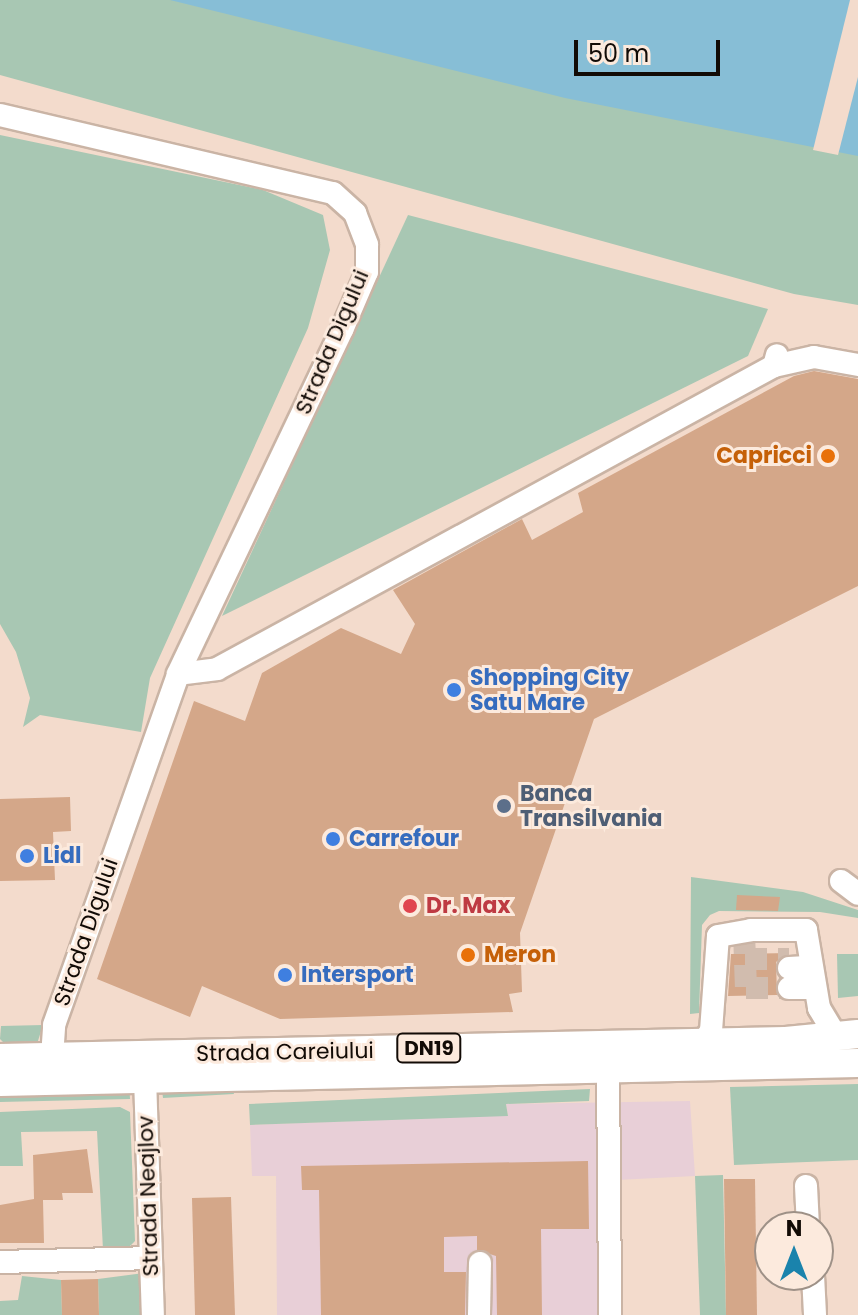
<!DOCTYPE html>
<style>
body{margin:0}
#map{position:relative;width:858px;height:1315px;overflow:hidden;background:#f3dbcc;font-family:Poppins,sans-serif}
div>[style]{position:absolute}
.industrial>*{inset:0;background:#e8cfd7}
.green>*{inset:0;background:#a8c7b3}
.water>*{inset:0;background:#87bed6}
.pier>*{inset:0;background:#f3dbcc}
.building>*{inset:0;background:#d4a789}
.minor-tunnel>*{height:22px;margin-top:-11px;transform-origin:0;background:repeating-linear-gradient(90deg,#d1bcae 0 22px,transparent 0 33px)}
.roads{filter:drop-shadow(2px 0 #cab4a5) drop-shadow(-2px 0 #cab4a5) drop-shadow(0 2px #cab4a5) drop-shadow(0 -2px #cab4a5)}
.minor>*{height:22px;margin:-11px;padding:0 11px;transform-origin:11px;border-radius:11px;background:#fff}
.major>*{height:28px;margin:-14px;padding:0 14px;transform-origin:14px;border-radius:14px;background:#fff}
.dots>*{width:22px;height:22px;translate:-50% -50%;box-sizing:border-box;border:4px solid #fceadd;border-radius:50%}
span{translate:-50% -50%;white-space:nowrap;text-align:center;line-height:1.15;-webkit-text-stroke:6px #fceadd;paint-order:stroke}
.shield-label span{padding:2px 6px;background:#fceadd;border:2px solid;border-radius:6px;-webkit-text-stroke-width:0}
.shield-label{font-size:20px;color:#120b06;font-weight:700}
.street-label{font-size:22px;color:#120b06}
.food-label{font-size:22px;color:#c56008;font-weight:700}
.right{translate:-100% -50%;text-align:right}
.left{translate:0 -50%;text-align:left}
.shop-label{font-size:22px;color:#366cbe;font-weight:700}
.service-label{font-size:22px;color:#4e5e75;font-weight:700}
.health-label{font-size:22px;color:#be3a42;font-weight:700}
.north{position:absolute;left:754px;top:1211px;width:80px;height:80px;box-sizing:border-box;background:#fceadd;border:2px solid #9e9187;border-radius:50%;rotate:0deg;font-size:22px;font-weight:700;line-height:32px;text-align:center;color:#120b06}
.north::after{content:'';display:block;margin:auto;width:28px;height:36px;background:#1a83ac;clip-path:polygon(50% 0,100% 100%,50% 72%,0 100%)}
.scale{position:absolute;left:574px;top:40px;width:146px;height:36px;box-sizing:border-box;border:4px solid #120b06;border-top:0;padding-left:10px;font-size:24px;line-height:28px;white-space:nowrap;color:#120b06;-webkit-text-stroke:6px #fceadd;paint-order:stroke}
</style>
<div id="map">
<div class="industrial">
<i style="clip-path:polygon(690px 1101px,695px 1176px,617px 1180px,618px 1315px,277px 1315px,276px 1176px,252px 1176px,250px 1125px,508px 1115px,506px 1104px)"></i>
</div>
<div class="green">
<i style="clip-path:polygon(0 0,858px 0,858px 305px,794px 294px,0 75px)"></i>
<i style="clip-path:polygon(0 135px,263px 190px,323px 215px,330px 250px,308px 328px,150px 678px,141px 732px,40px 715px,23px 727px,30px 698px,16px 652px,0 624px)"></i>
<i style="clip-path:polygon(408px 215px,768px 309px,748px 356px,222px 616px)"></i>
<i style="clip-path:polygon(691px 877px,803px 892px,858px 910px,858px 918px,820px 912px,719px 911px,710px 915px,702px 925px,699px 1013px,690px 1014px)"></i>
<i style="clip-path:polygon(837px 954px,858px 954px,858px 996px,838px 998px)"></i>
<i style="clip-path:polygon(43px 1025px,36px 1047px,7px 1046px,0 1039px,1px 1026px)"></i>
<i style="clip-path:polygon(230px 1080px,234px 1094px,163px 1098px,162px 1090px)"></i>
<i style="clip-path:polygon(129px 1084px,130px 1099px,0 1102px,0 1089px)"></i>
<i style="clip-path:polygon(858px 1084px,858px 1160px,734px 1165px,730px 1087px)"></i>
<i style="clip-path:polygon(590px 1089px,589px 1101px,506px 1104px,508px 1116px,250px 1125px,249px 1104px)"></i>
<i style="clip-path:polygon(120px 1107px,130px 1112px,135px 1241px,125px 1251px,103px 1250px,97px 1131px,21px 1132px,23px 1166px,0 1166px,0 1112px)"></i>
<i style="clip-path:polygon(723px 1175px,726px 1315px,700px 1315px,695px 1176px)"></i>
<i style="clip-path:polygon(144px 1273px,146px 1315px,99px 1315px,98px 1279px)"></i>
<i style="clip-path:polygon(22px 1276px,61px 1280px,62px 1315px,0 1315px,0 1301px,18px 1300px)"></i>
</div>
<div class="water">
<i style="clip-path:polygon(170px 0,858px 0,858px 156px,565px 98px)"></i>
</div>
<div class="pier">
<i style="clip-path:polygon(850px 0,858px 0,858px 77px,838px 155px,813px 150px)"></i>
</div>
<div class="building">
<i style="clip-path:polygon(814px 371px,858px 379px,858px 586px,594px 719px,520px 933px,522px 992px,509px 994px,513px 1012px,280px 1019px,202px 986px,190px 1017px,97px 979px,194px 701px,245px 721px,262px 673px,341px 628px,401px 654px,415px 624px,393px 590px,522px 519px,532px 540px,583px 512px,578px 493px,794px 376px)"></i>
<i style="clip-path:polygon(70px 797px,71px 831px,53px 832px,55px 880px,0 881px,0 799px)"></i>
<i style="clip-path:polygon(737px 895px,780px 897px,778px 911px,736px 910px)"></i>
<i style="clip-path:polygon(789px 953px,776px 962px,777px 995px,728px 996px,731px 954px)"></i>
<i style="clip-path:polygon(87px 1149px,93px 1193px,62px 1193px,63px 1200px,43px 1200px,44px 1243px,0 1243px,0 1205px,34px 1199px,33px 1155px)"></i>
<i style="clip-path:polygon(588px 1161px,589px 1229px,541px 1229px,542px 1315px,497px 1315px,496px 1256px,477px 1250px,477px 1236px,444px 1237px,444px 1272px,466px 1272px,465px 1315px,321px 1315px,319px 1190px,302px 1190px,301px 1166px)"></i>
<i style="clip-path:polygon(724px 1179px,755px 1179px,757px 1315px,726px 1315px)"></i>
<i style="clip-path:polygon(231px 1197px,235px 1315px,195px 1315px,192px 1198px)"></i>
<i style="clip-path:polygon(98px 1279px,99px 1315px,62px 1315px,61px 1280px)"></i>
</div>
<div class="minor-tunnel">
<i style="left:744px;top:932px;width:56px;rotate:88deg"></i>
<i style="left:746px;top:988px;width:43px"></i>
<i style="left:745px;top:959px;width:44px"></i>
</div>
<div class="roads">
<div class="minor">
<i style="left:0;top:115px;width:342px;rotate:13.2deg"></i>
<i style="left:333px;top:193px;width:30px;rotate:42deg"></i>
<i style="left:355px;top:213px;width:34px;rotate:69deg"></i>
<i style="left:367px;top:245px;width:27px;rotate:90deg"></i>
<i style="left:367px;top:272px;width:63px;rotate:113.3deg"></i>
<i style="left:342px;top:330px;width:381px;rotate:115.5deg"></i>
<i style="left:774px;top:366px;width:41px;rotate:-12.7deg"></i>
<i style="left:814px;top:357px;width:45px;rotate:10.3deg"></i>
<i style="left:841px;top:881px;width:21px;rotate:37deg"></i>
<i style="left:789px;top:968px;width:22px;rotate:-3deg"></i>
<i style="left:789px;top:988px;width:26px"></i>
<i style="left:703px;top:1042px;width:14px;rotate:-54deg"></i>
<i style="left:711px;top:1031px;width:95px;rotate:-85.8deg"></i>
<i style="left:718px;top:936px;width:34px;rotate:-10deg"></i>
<i style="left:751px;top:930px;width:55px"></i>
<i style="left:806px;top:930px;width:79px;rotate:80.5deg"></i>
<i style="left:819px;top:1008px;width:35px;rotate:59deg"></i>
<i style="left:52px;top:1057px;width:32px;rotate:-86deg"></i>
<i style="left:54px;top:1025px;width:372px;rotate:-70.5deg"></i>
<i style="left:178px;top:674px;width:39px;rotate:-7deg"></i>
<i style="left:217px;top:669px;width:634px;rotate:-28.55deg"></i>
<i style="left:774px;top:366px;width:11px;rotate:-75deg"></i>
<i style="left:608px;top:1068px;width:247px;rotate:89.5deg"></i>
<i style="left:145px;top:1078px;width:237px;rotate:88.1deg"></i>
<i style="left:806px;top:1186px;width:41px;rotate:87.2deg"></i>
<i style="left:0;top:1262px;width:150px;rotate:-1.5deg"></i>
<i style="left:813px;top:1275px;width:40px;rotate:87.1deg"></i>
<i style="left:479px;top:1315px;width:52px;rotate:-88.9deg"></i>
</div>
<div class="major">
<i style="left:0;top:1058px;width:786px;rotate:-1.24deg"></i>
<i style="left:786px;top:1041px;width:72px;rotate:-5.6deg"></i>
<i style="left:0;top:1082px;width:858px;rotate:-1.27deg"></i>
</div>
</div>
<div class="dots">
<i style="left:828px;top:456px;background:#e8710a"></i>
<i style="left:454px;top:690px;background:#3f7fe0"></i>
<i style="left:504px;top:806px;background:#5c6f8a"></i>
<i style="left:333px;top:839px;background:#3f7fe0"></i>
<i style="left:27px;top:856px;background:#3f7fe0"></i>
<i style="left:410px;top:906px;background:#e0444e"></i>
<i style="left:468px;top:955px;background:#e8710a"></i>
<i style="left:285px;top:975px;background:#3f7fe0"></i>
</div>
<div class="shield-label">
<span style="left:429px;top:1048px">DN19</span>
</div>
<div class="street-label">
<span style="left:332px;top:342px;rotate:-67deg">Strada Digului</span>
<span style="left:86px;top:932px;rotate:-71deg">Strada Digului</span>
<span style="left:285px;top:1052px;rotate:-1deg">Strada Careiului</span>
<span style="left:148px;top:1196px;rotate:-92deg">Strada Neajlov</span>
</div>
<div class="food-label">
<span class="right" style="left:812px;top:456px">Capricci</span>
<span class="left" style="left:484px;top:955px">Meron</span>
</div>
<div class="shop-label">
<span class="left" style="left:470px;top:690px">Shopping City<br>Satu Mare</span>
<span class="left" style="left:349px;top:839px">Carrefour</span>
<span class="left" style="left:43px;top:856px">Lidl</span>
<span class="left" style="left:301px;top:975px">Intersport</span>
</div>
<div class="service-label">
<span class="left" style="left:520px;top:806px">Banca<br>Transilvania</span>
</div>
<div class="health-label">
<span class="left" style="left:426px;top:906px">Dr. Max</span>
</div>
<div class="north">N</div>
<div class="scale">50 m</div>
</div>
